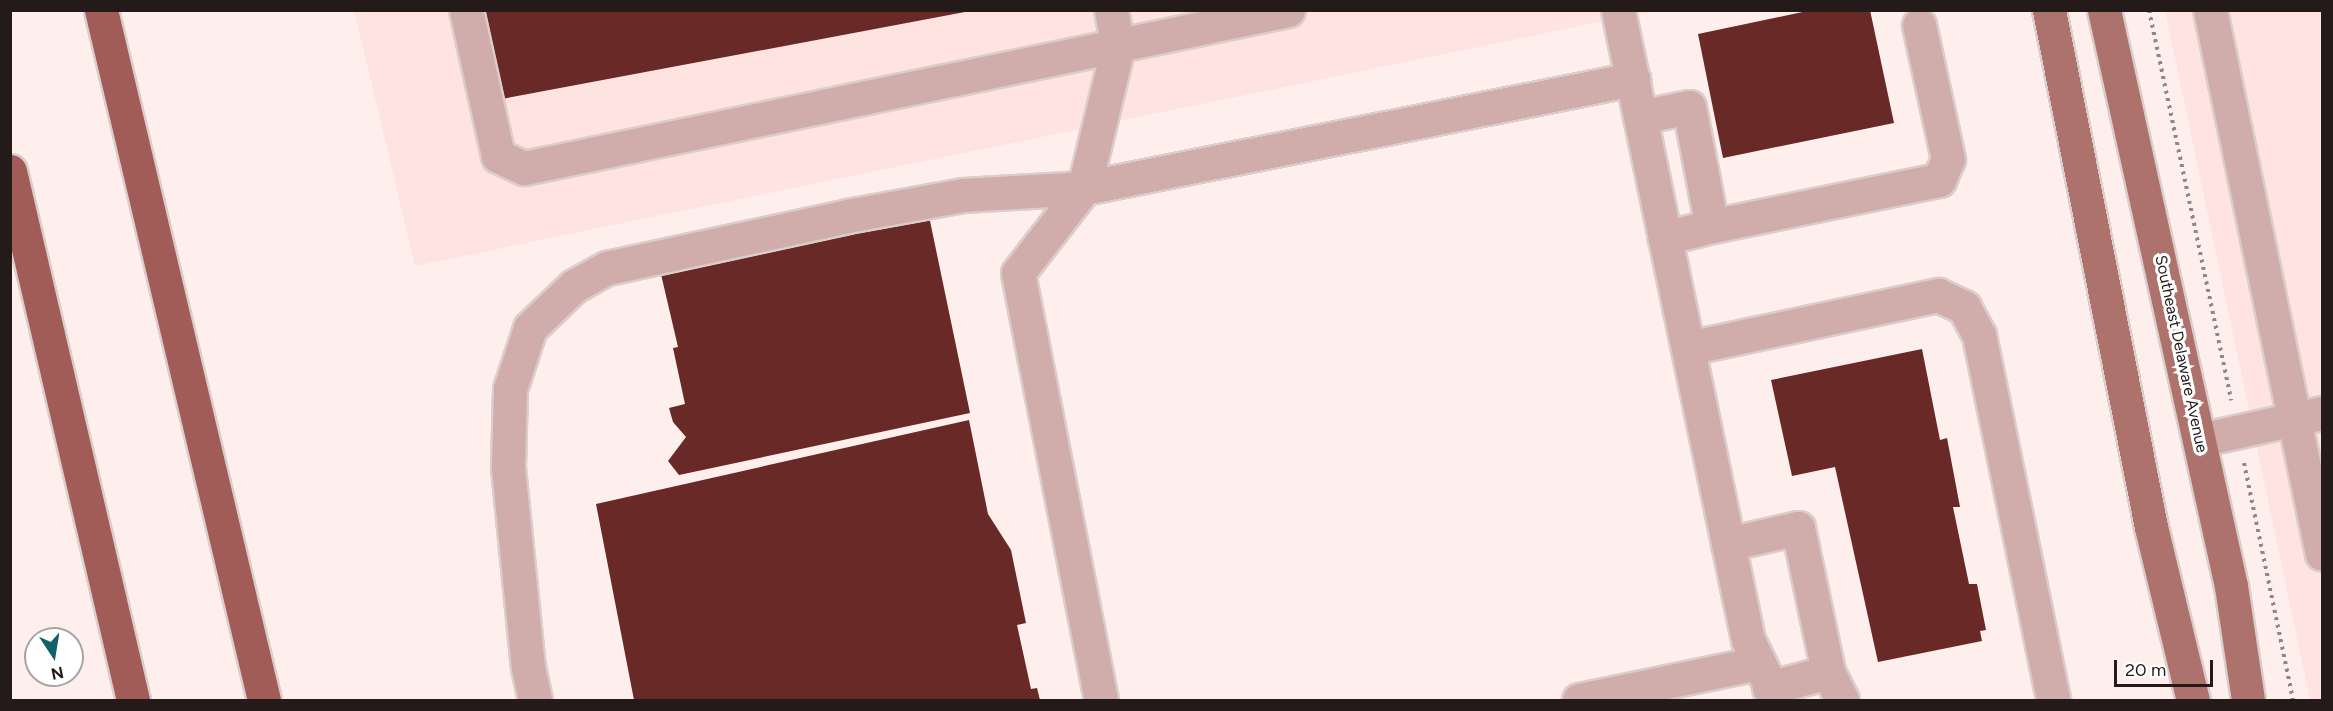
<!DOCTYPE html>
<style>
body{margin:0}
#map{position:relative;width:2333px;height:711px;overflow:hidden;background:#feefed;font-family:Figtree,sans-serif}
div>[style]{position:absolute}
.built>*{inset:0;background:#ffe3e0}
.building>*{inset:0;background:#682927}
.path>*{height:4px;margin-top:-2px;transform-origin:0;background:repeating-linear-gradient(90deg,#928685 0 3px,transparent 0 7.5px)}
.roads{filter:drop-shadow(2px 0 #dbcdcb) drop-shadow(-2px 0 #dbcdcb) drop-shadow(0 2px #dbcdcb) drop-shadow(0 -2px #dbcdcb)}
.minor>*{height:33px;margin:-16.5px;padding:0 16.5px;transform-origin:16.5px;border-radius:16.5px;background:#d0adaa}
.major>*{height:33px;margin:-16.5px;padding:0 16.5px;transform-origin:16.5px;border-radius:16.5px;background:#ae726d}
.highway>*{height:33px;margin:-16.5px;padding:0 16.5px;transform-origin:16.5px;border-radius:16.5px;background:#a15c57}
span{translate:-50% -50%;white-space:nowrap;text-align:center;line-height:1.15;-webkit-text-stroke:6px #fff;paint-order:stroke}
.street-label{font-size:16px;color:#231a19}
.frame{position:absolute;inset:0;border:12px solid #231a19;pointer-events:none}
.north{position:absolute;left:24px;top:627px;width:60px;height:60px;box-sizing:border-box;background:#fff;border:2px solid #a7a3a3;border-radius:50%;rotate:168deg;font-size:16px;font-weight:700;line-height:24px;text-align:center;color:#231a19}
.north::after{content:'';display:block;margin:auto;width:21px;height:27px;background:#116169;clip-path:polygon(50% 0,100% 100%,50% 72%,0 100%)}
.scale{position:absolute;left:2114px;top:660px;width:99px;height:27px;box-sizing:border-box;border:3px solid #231a19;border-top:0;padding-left:8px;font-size:18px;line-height:21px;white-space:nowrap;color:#231a19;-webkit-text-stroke:4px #fff;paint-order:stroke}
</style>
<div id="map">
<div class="built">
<i style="clip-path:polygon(354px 10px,1653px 11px,415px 266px)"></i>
<i style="clip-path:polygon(2165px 11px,2322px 11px,2322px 700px,2310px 700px)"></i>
</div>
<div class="building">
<i style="clip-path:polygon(484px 10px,965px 10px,965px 12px,502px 99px)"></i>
<i style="clip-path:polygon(1812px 10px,1870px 10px,1894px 123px,1723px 158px,1698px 34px)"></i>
<i style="clip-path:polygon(929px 216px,970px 413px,679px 475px,668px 461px,686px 437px,673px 422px,669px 408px,685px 404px,673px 348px,678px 347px,660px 270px)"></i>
<i style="clip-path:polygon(1922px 349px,1940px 440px,1947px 438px,1960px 507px,1953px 507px,1969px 584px,1977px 584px,1986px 630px,1980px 631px,1982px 641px,1878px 662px,1835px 467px,1792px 476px,1771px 380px)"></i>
<i style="clip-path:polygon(969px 420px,988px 514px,1011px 550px,1026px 623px,1017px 625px,1031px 689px,1037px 688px,1040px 700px,634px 700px,596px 504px)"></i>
</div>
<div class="path">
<i style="left:2149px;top:10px;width:399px;rotate:78.1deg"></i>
<i style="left:2244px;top:463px;width:242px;rotate:78.3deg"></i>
</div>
<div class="roads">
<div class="minor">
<i style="left:466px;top:10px;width:149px;rotate:77.6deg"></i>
<i style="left:498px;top:156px;width:29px;rotate:25deg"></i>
<i style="left:524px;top:168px;width:780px;rotate:-11.68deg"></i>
<i style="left:1618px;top:10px;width:643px;rotate:78.34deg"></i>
<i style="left:1748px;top:640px;width:67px;rotate:64.2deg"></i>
<i style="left:2210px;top:10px;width:555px;rotate:78.37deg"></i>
<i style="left:1640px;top:117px;width:50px;rotate:-11.5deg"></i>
<i style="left:1689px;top:107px;width:121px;rotate:79.1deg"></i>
<i style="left:1712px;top:226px;width:49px;rotate:165.7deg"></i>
<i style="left:1712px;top:226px;width:232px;rotate:-11.5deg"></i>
<i style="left:1939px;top:180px;width:23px;rotate:-67deg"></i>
<i style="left:1948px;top:159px;width:137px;rotate:-102.2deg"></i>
<i style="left:1688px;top:348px;width:256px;rotate:-12deg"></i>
<i style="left:1938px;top:295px;width:29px;rotate:25deg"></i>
<i style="left:1964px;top:307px;width:32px;rotate:62deg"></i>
<i style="left:1979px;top:335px;width:372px;rotate:78.5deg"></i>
<i style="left:2199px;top:440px;width:126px;rotate:-12.4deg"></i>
<i style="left:1728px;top:544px;width:72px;rotate:-12.9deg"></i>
<i style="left:1798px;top:528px;width:147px;rotate:78.2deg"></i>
<i style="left:1769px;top:688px;width:61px;rotate:-15.2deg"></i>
<i style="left:1828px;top:672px;width:31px;rotate:63deg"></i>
<i style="left:535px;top:700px;width:33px;rotate:-102deg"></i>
<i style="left:528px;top:668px;width:203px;rotate:-95.7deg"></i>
<i style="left:508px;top:466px;width:77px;rotate:-88.5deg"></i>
<i style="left:510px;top:389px;width:64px;rotate:-71.8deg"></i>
<i style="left:530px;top:328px;width:61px;rotate:-43.7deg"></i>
<i style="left:574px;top:286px;width:38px;rotate:-29deg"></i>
<i style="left:607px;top:268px;width:246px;rotate:-12.2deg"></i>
<i style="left:847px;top:216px;width:118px;rotate:-10.3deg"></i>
<i style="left:963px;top:195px;width:121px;rotate:-3.3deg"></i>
<i style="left:1084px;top:188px;width:560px;rotate:-11.23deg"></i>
<i style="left:1101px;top:700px;width:435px;rotate:-101deg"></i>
<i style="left:1018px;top:273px;width:108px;rotate:-52.2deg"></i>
<i style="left:1084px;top:188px;width:146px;rotate:-76.5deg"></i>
<i style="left:1118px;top:46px;width:37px;rotate:-101deg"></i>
<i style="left:1579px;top:700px;width:183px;rotate:-11.7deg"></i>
</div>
<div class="major">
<i style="left:2049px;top:10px;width:527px;rotate:78.84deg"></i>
<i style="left:2151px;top:527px;width:178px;rotate:76.4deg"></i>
<i style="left:2104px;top:10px;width:590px;rotate:77.57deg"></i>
<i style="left:2231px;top:586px;width:115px;rotate:81.5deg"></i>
</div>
<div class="highway">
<i style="left:101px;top:10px;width:709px;rotate:76.71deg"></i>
<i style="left:10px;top:171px;width:543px;rotate:76.91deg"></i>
</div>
</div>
<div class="street-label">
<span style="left:2181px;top:354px;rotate:78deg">Southeast Delaware Avenue</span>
</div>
<div class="frame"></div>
<div class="north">N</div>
<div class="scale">20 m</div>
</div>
